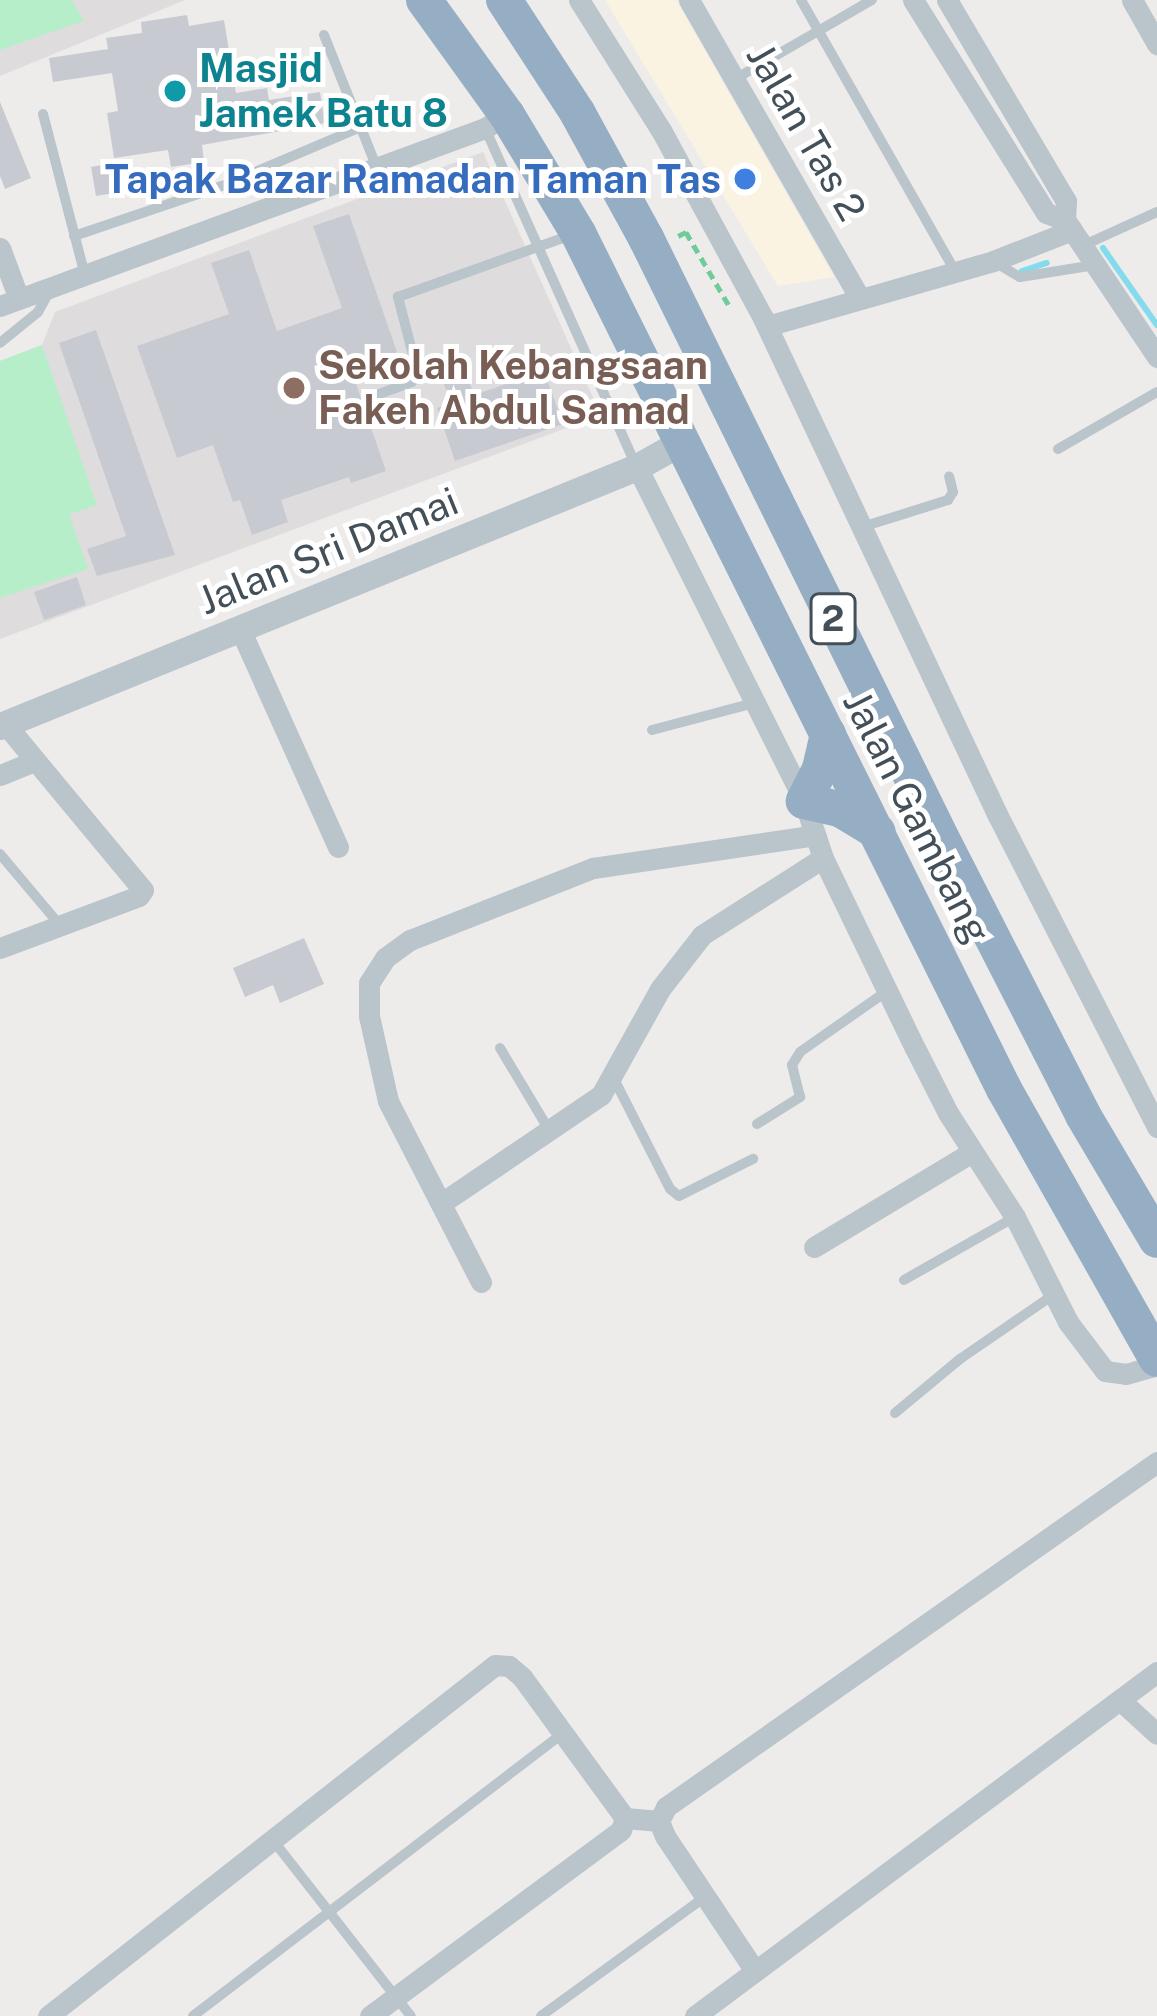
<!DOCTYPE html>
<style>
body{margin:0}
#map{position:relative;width:1157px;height:2016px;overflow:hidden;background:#eeebeb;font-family:"Public Sans",sans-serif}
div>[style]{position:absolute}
.commercial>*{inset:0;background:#fbf3e2}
.education>*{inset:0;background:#dfdcdd}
.green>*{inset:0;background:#b7eeca}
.stream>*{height:6px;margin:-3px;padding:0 3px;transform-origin:3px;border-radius:3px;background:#83dbec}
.building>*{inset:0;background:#c8cad1}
.path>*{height:4.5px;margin-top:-2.25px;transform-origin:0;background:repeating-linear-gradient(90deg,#6fcc9a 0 9px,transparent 0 15px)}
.service>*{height:10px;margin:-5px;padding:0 5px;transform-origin:5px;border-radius:5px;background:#b9c4cb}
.minor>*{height:21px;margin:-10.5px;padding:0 10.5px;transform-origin:10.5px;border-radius:10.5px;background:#b9c4cb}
.tertiary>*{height:27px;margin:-13.5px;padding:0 13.5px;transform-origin:13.5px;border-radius:13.5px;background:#b9c4cb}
.trunk>*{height:36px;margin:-18px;padding:0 18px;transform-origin:18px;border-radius:18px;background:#96aec4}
.dots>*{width:33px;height:33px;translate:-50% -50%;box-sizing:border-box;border:6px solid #fff;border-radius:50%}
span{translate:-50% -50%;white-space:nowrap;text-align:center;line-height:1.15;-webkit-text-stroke:10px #fff;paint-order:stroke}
.shield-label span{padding:3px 9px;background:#fff;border:3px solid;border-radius:9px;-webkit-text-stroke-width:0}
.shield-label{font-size:36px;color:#445059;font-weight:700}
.culture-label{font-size:39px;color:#0d838f;font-weight:700}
.left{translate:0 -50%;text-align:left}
.street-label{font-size:39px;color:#445059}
.shop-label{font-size:39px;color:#366cbe;font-weight:700}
.right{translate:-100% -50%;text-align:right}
.education-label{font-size:39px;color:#785e54;font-weight:700}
</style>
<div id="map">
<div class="commercial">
<i style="clip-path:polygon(605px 0,676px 0,834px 277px,778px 286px)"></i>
</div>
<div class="education">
<i style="clip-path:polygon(0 0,185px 0,0 76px)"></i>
<i style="clip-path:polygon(483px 152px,601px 415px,0 639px,0 361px,42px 345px,55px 312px)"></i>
</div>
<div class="green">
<i style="clip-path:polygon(0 0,72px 0,84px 21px,0 50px)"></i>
<i style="clip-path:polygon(42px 345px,97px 505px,69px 514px,88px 569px,0 598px,0 361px)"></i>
</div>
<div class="stream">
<i style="left:1103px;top:248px;width:94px;rotate:55deg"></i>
<i style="left:1022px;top:271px;width:26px;rotate:-18deg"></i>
</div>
<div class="building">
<i style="clip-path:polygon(187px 15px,189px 26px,224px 20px,236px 93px,267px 88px,269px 100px,320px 92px,325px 123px,202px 145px,204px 162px,171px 167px,168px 150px,114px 158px,107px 113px,118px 111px,112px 73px,53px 82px,49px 58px,108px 49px,106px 38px,142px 33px,141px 22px)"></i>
<i style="clip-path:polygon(0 102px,31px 178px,5px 189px,0 176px)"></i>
<i style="clip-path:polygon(126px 161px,131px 190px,96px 196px,91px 167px)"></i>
<i style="clip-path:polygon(349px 214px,397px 352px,351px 369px,386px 471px,351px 483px,349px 477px,281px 500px,288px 522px,252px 535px,240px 500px,233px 502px,213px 445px,177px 458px,137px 346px,229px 314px,211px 263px,249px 250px,277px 331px,342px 308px,313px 226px)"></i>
<i style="clip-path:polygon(96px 330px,175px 555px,97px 576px,87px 549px,126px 536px,59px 343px)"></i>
<i style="clip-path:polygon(459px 353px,474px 395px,544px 371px,563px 424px,455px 461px,437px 408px,451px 403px,436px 362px)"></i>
<i style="clip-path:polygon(77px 577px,86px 605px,44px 620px,34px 592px)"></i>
<i style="clip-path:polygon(304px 938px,324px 984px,280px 1003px,273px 985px,245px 997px,233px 968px)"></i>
</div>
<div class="path">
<i style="left:678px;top:236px;width:9px;rotate:-27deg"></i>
<i style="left:686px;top:232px;width:87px;rotate:59.6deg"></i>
</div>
<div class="service">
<i style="left:801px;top:0;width:312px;rotate:60.4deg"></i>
<i style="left:324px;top:35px;width:143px;rotate:68.3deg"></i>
<i style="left:735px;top:79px;width:158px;rotate:-30deg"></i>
<i style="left:43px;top:114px;width:166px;rotate:75.4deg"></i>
<i style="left:485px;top:128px;width:369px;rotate:65.9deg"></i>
<i style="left:74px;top:236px;width:156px;rotate:-18.7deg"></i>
<i style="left:222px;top:186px;width:151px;rotate:-23deg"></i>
<i style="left:1082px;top:246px;width:82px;rotate:-24.4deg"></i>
<i style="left:993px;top:261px;width:31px;rotate:31deg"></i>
<i style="left:1020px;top:277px;width:76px;rotate:-9.1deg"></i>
<i style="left:0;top:343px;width:49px;rotate:-39.2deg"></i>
<i style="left:38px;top:312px;width:25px;rotate:-61deg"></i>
<i style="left:379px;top:394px;width:35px;rotate:-20deg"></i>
<i style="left:412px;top:382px;width:10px;rotate:-53deg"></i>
<i style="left:418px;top:374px;width:80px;rotate:-104.6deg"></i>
<i style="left:398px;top:297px;width:187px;rotate:-19.7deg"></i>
<i style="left:1058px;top:449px;width:114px;rotate:-29.9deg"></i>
<i style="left:862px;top:527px;width:90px;rotate:-17.4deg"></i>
<i style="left:948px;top:500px;width:9px;rotate:-58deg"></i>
<i style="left:953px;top:492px;width:16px;rotate:-104deg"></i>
<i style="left:652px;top:730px;width:106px;rotate:-14.8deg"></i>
<i style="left:0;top:854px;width:92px;rotate:49.9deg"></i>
<i style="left:500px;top:1048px;width:96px;rotate:59.1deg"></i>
<i style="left:614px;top:1079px;width:123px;rotate:63deg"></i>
<i style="left:670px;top:1189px;width:11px;rotate:38deg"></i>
<i style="left:679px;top:1196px;width:83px;rotate:-26.6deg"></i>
<i style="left:757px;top:1124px;width:51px;rotate:-32.1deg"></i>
<i style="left:800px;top:1097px;width:33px;rotate:-104deg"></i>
<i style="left:792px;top:1065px;width:15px;rotate:-58deg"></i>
<i style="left:800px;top:1052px;width:106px;rotate:-35deg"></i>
<i style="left:904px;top:1280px;width:128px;rotate:-29.6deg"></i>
<i style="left:895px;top:1413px;width:85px;rotate:-39.7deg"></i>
<i style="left:960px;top:1359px;width:113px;rotate:-34.5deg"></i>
<i style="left:272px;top:1839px;width:225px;rotate:51.9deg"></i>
<i style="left:193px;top:2016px;width:464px;rotate:-37.4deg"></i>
<i style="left:541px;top:2016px;width:203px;rotate:-36deg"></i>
</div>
<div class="minor">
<i style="left:579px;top:0;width:154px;rotate:57.8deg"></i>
<i style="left:661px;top:130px;width:214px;rotate:61.5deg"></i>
<i style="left:763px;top:318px;width:548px;rotate:64.74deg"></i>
<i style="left:997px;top:814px;width:352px;rotate:62.9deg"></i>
<i style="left:689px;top:0;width:344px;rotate:60.2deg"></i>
<i style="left:913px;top:0;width:251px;rotate:58deg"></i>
<i style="left:1046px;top:213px;width:20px;rotate:20deg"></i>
<i style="left:947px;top:0;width:234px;rotate:59.4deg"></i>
<i style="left:1066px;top:201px;width:19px;rotate:93deg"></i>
<i style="left:1132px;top:0;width:51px;rotate:60.4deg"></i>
<i style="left:1066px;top:221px;width:164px;rotate:56.2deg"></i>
<i style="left:0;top:248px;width:54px;rotate:69.6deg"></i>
<i style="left:0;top:306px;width:517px;rotate:-20.15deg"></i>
<i style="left:485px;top:128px;width:26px;rotate:-31deg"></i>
<i style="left:767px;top:326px;width:235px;rotate:-16deg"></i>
<i style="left:993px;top:261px;width:85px;rotate:-21.4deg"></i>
<i style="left:637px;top:467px;width:373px;rotate:63.4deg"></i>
<i style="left:804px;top:801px;width:60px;rotate:71.6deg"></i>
<i style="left:823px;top:858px;width:211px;rotate:64.2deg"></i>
<i style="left:915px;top:1048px;width:73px;rotate:63.1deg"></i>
<i style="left:948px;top:1113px;width:124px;rotate:57.2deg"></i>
<i style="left:1015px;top:1217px;width:118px;rotate:63.2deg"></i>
<i style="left:1068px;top:1322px;width:61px;rotate:52.9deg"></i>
<i style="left:1105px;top:1371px;width:21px;rotate:8deg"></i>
<i style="left:1126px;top:1374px;width:32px;rotate:-16deg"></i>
<i style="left:240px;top:629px;width:239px;rotate:65.8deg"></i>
<i style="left:0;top:775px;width:35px;rotate:-22deg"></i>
<i style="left:0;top:948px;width:148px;rotate:-20.5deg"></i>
<i style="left:139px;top:896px;width:7px;rotate:-56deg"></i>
<i style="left:143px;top:890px;width:216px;rotate:-129.7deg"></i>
<i style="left:443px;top:1202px;width:191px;rotate:-34.1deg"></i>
<i style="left:601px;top:1095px;width:121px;rotate:-60.9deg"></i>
<i style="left:660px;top:989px;width:68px;rotate:-52.1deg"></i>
<i style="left:702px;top:935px;width:143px;rotate:-32.5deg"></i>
<i style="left:814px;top:1247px;width:184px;rotate:-31deg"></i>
<i style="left:481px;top:1282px;width:203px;rotate:-117.2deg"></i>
<i style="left:388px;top:1101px;width:87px;rotate:-102.6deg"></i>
<i style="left:369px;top:1016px;width:33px;rotate:-90deg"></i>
<i style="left:369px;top:983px;width:30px;rotate:-57deg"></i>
<i style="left:385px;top:958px;width:31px;rotate:-36deg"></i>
<i style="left:410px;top:940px;width:197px;rotate:-21.5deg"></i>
<i style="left:593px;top:868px;width:225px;rotate:-8.4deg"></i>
<i style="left:1120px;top:1700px;width:50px;rotate:42.6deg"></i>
<i style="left:755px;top:1971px;width:162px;rotate:-123.7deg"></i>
<i style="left:665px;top:1836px;width:16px;rotate:-112deg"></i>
<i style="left:659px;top:1821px;width:16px;rotate:-63deg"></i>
<i style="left:666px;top:1807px;width:600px;rotate:-35.09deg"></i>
<i style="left:48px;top:2016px;width:568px;rotate:-38.14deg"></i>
<i style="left:495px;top:1665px;width:14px;rotate:4deg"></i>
<i style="left:509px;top:1666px;width:17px;rotate:40deg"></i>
<i style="left:522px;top:1677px;width:175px;rotate:53.9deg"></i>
<i style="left:370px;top:2016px;width:312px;rotate:-36.5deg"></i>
<i style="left:621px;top:1830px;width:13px;rotate:-72deg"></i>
<i style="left:625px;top:1818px;width:34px;rotate:5deg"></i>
<i style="left:695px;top:2016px;width:576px;rotate:-36.67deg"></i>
</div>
<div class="tertiary">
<i style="left:0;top:726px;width:688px;rotate:-22.13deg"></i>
<i style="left:637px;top:467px;width:53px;rotate:-29.5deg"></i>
</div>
<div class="trunk">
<i style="left:424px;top:0;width:142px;rotate:54.2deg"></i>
<i style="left:507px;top:115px;width:138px;rotate:59deg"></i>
<i style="left:578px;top:233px;width:956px;rotate:63.54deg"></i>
<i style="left:1004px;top:1089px;width:310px;rotate:60.5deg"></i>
<i style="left:504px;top:0;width:134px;rotate:56.9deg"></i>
<i style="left:577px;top:112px;width:144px;rotate:61.3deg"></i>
<i style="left:646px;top:238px;width:677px;rotate:63.78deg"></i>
<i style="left:945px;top:845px;width:303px;rotate:62.9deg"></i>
<i style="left:1083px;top:1115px;width:145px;rotate:59.4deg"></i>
<i style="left:828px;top:734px;width:36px;rotate:103deg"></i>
<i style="left:820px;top:769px;width:36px;rotate:117deg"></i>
<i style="left:804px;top:801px;width:37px;rotate:13deg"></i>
<i style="left:840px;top:809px;width:44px;rotate:31.2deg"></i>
</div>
<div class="dots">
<i style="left:175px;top:91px;background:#0f9aa8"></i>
<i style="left:745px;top:179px;background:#3f7fe0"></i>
<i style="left:294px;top:388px;background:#8d6e63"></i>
</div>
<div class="shield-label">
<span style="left:833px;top:619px">2</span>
</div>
<div class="culture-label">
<span class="left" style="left:199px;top:91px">Masjid<br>Jamek Batu 8</span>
</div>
<div class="street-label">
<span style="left:806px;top:132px;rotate:60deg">Jalan Tas 2</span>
<span style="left:328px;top:551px;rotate:-22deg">Jalan Sri Damai</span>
<span style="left:917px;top:817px;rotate:63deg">Jalan Gambang</span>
</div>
<div class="shop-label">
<span class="right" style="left:721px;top:179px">Tapak Bazar Ramadan Taman Tas</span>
</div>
<div class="education-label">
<span class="left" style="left:318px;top:388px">Sekolah Kebangsaan<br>Fakeh Abdul Samad</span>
</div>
</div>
